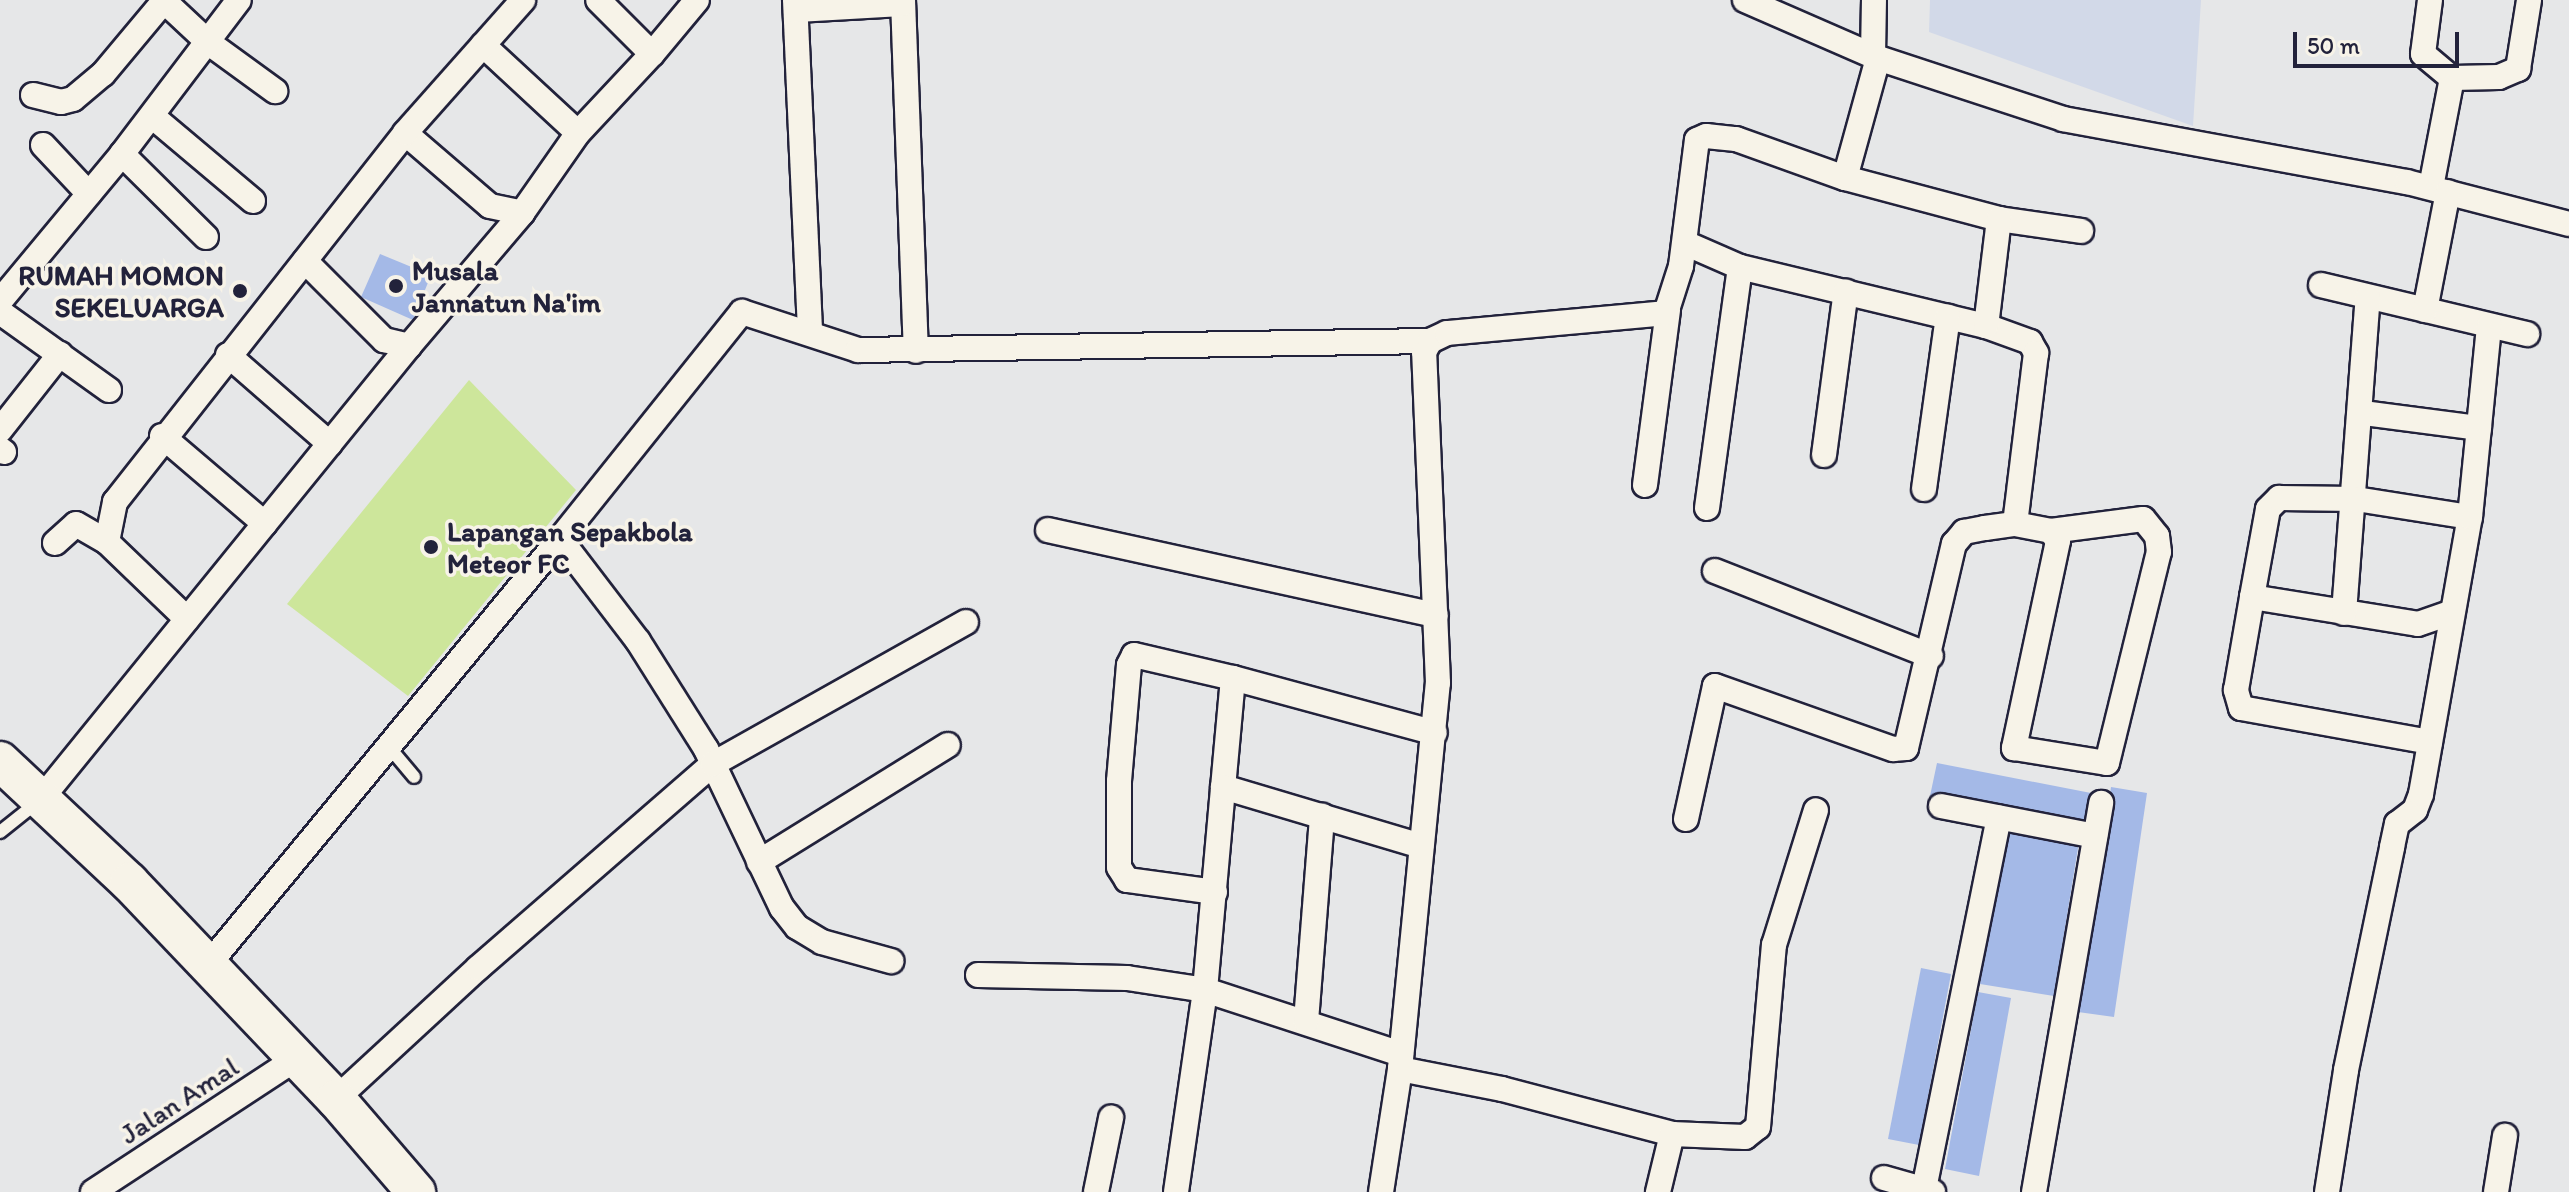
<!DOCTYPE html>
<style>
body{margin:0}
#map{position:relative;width:2569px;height:1192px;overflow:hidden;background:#e6e7e8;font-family:Itim,sans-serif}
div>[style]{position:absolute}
.built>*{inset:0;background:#d2d9e8}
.green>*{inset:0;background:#cde69b}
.building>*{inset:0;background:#a4b9e7}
.roads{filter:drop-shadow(2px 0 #22223b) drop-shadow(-2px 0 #22223b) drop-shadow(0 2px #22223b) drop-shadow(0 -2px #22223b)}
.service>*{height:12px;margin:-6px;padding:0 6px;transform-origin:6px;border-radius:6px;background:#f7f3e8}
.minor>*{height:24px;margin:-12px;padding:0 12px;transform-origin:12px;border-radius:12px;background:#f7f3e8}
.primary>*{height:38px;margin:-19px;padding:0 19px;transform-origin:19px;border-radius:19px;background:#f7f3e8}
.dots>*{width:22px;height:22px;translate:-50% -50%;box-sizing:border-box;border:4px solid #f7f3e8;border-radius:50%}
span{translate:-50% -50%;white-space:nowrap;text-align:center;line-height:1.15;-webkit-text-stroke:7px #f7f3e8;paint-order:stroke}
.poi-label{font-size:28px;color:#22223b;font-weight:700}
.left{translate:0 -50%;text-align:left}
.right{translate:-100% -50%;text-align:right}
.street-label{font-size:28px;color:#22223b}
.scale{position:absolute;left:2293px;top:32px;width:166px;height:36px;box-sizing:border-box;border:4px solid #22223b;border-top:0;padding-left:10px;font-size:24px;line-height:28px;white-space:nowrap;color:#22223b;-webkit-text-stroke:6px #f7f3e8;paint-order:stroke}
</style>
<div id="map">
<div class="built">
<i style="clip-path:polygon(1930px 0,2201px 0,2193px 126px,1929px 32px)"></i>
</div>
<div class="green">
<i style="clip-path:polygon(469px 380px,576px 490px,408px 696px,287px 604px)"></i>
</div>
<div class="building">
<i style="clip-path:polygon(380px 254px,431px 275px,413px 320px,361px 297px)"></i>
<i style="clip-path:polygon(1937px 763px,2091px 793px,2085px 827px,1930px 796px)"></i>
<i style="clip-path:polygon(2111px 787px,2147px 793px,2114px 1017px,2078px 1012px)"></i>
<i style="clip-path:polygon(2005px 830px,2079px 842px,2054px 996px,1980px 984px)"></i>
<i style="clip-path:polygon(1921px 968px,1951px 974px,1919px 1145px,1888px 1139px)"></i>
<i style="clip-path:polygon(1978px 992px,2011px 998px,1979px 1176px,1945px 1169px)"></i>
</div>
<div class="roads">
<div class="service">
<i style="left:389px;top:747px;width:39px;rotate:50deg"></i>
<i style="left:0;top:832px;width:50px;rotate:-38.5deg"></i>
</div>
<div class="minor">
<i style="left:163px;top:0;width:63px;rotate:43.1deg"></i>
<i style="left:209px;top:43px;width:82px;rotate:36deg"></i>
<i style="left:795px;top:0;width:333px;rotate:87.4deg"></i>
<i style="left:903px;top:0;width:351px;rotate:87.9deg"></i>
<i style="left:1745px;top:0;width:145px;rotate:23.6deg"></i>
<i style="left:1878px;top:58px;width:195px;rotate:18.2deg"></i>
<i style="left:2063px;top:119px;width:350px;rotate:10.4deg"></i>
<i style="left:2407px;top:182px;width:167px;rotate:14.5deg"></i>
<i style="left:2430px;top:0;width:54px;rotate:97.4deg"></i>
<i style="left:2423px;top:54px;width:38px;rotate:40deg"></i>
<i style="left:2452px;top:78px;width:47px;rotate:-1.2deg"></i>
<i style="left:2499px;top:77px;width:21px;rotate:-23deg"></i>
<i style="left:2518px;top:69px;width:70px;rotate:-80.9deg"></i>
<i style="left:796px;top:10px;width:107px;rotate:-3.2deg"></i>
<i style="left:483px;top:45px;width:129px;rotate:42.8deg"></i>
<i style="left:578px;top:133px;width:108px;rotate:-46.9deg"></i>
<i style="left:652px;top:54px;width:76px;rotate:-135deg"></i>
<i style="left:652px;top:54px;width:70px;rotate:-50.2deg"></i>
<i style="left:1873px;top:56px;width:56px;rotate:-89deg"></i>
<i style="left:33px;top:95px;width:29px;rotate:14deg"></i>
<i style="left:61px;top:102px;width:12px;rotate:-14deg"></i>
<i style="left:73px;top:99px;width:39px;rotate:-40deg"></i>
<i style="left:103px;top:74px;width:95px;rotate:-50.1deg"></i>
<i style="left:152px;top:116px;width:132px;rotate:40.1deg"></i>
<i style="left:405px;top:133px;width:112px;rotate:40.7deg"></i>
<i style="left:490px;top:206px;width:33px;rotate:12deg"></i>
<i style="left:522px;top:213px;width:98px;rotate:-55deg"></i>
<i style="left:43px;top:145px;width:67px;rotate:46.8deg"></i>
<i style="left:122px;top:154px;width:118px;rotate:44.7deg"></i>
<i style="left:1845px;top:178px;width:124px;rotate:-74.6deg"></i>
<i style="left:2431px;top:187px;width:111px;rotate:-79.1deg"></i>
<i style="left:1999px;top:219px;width:83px;rotate:8.3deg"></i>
<i style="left:1685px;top:243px;width:60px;rotate:23.6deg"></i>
<i style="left:1740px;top:267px;width:253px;rotate:13.5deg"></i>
<i style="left:1986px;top:326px;width:47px;rotate:20deg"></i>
<i style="left:2030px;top:342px;width:13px;rotate:61deg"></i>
<i style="left:2036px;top:353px;width:172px;rotate:97deg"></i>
<i style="left:305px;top:261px;width:112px;rotate:45deg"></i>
<i style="left:384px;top:340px;width:26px;rotate:13deg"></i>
<i style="left:409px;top:346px;width:175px;rotate:-49.6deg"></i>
<i style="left:2321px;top:285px;width:212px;rotate:13.4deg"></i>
<i style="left:0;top:301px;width:191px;rotate:-50.3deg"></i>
<i style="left:122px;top:154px;width:193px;rotate:-52.8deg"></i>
<i style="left:2425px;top:310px;width:120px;rotate:-79deg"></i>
<i style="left:0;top:312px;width:134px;rotate:35.6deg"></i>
<i style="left:228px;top:355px;width:135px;rotate:41.1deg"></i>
<i style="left:2363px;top:413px;width:117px;rotate:7.4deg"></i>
<i style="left:0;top:430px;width:97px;rotate:-51.7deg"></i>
<i style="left:162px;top:436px;width:135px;rotate:40.5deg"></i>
<i style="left:0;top:449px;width:5px;rotate:37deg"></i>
<i style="left:1824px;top:455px;width:165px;rotate:-82.4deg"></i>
<i style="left:1645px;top:485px;width:176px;rotate:-82.5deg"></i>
<i style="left:1924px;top:489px;width:174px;rotate:-82.1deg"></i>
<i style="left:1707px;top:508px;width:243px;rotate:-82.2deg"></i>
<i style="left:1048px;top:530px;width:397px;rotate:12.4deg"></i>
<i style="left:560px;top:539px;width:291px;rotate:-51.3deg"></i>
<i style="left:742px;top:312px;width:122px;rotate:18.1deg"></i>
<i style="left:858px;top:350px;width:572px;rotate:-0.9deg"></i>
<i style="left:55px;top:543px;width:28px;rotate:-42deg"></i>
<i style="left:76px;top:524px;width:36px;rotate:30deg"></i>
<i style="left:1715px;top:571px;width:232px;rotate:21.5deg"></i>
<i style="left:2252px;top:597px;width:168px;rotate:9.2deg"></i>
<i style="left:2418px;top:624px;width:34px;rotate:-19deg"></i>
<i style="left:2344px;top:613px;width:317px;rotate:-85.7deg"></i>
<i style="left:187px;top:619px;width:111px;rotate:-136.1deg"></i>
<i style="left:107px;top:542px;width:41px;rotate:-78.7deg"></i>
<i style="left:115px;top:502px;width:469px;rotate:-51.8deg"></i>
<i style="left:405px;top:133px;width:178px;rotate:-48.4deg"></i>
<i style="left:1233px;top:678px;width:209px;rotate:15.2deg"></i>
<i style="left:2430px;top:742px;width:192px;rotate:-169.8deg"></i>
<i style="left:2241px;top:708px;width:19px;rotate:-106deg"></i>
<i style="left:2236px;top:690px;width:94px;rotate:-80.2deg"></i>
<i style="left:2252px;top:597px;width:89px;rotate:-79.7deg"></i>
<i style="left:2268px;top:509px;width:16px;rotate:-45deg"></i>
<i style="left:2279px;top:498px;width:77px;rotate:0.7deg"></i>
<i style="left:2356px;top:499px;width:115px;rotate:9deg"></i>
<i style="left:41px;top:799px;width:584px;rotate:-50.91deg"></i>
<i style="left:1941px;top:806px;width:157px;rotate:11deg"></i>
<i style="left:1686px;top:819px;width:136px;rotate:-77.7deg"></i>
<i style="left:1715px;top:686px;width:189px;rotate:19.5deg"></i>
<i style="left:1893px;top:749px;width:13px;rotate:-4deg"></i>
<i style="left:1906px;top:748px;width:210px;rotate:-76.8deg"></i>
<i style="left:1954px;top:544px;width:16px;rotate:-50deg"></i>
<i style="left:1964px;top:532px;width:21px;rotate:-11deg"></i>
<i style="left:1985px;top:528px;width:30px;rotate:-8deg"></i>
<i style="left:2015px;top:524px;width:37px;rotate:11deg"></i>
<i style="left:2051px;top:531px;width:12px;rotate:55deg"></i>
<i style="left:2058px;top:541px;width:212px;rotate:102deg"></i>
<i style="left:2014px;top:748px;width:94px;rotate:9.2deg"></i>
<i style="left:2107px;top:763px;width:217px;rotate:-76.2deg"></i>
<i style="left:2159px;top:552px;width:16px;rotate:-97deg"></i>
<i style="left:2157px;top:536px;width:22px;rotate:-129deg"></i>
<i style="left:2143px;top:519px;width:93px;rotate:172.6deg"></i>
<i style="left:759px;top:862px;width:222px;rotate:-31.8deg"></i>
<i style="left:1215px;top:892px;width:89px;rotate:-172.2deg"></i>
<i style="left:1127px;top:880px;width:15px;rotate:-122deg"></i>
<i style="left:1119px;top:867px;width:86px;rotate:-90deg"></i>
<i style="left:1119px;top:781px;width:116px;rotate:-85.1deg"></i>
<i style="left:1129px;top:665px;width:11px;rotate:-63deg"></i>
<i style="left:1134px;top:655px;width:102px;rotate:13.1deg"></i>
<i style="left:1233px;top:678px;width:109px;rotate:95.2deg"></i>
<i style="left:208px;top:965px;width:553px;rotate:-50.43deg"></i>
<i style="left:560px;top:539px;width:128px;rotate:52.6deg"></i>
<i style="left:638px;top:641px;width:128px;rotate:57.8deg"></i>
<i style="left:706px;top:749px;width:176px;rotate:64.5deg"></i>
<i style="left:782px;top:908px;width:24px;rotate:52deg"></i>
<i style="left:797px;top:927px;width:29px;rotate:31deg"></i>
<i style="left:822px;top:942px;width:72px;rotate:15.4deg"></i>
<i style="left:978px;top:975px;width:149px;rotate:1.2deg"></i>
<i style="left:1127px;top:978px;width:79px;rotate:8.7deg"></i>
<i style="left:1205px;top:990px;width:206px;rotate:18.1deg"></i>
<i style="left:1306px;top:1021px;width:206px;rotate:-85.5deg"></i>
<i style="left:1400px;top:1069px;width:104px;rotate:11.1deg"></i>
<i style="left:1502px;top:1089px;width:176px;rotate:14.8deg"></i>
<i style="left:1672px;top:1134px;width:60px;rotate:103.6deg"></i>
<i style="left:336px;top:1099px;width:193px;rotate:-42.7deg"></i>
<i style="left:478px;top:968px;width:311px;rotate:-41deg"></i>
<i style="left:713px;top:764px;width:290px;rotate:-29.3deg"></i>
<i style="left:1672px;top:1134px;width:73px;rotate:2.4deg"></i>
<i style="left:1745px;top:1137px;width:16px;rotate:-38deg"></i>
<i style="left:1758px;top:1127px;width:183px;rotate:-85deg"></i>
<i style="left:1774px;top:945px;width:141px;rotate:-72.7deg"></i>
<i style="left:1884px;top:1178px;width:51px;rotate:15.9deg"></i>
<i style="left:1924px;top:1189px;width:379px;rotate:-78.6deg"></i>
<i style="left:93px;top:1192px;width:244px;rotate:-33.3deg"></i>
<i style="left:1096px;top:1192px;width:76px;rotate:-78.5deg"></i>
<i style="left:1176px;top:1192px;width:204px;rotate:-81.8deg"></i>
<i style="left:1205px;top:990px;width:204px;rotate:-84.9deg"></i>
<i style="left:1223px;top:787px;width:207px;rotate:16.6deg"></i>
<i style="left:1381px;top:1192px;width:124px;rotate:-81.2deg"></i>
<i style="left:1400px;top:1069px;width:388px;rotate:-84.4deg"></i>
<i style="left:1438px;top:683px;width:331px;rotate:-92.4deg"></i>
<i style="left:1424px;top:352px;width:13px;rotate:-61deg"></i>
<i style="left:1430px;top:341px;width:19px;rotate:-25deg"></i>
<i style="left:1447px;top:333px;width:220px;rotate:-5.2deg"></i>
<i style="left:1666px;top:313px;width:49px;rotate:-72.3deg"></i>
<i style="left:1681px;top:266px;width:127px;rotate:-82.8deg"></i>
<i style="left:1697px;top:140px;width:10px;rotate:-24deg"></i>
<i style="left:1706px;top:136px;width:30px;rotate:6deg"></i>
<i style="left:1736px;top:139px;width:116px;rotate:19.7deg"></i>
<i style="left:1845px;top:178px;width:159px;rotate:14.9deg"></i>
<i style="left:1999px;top:219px;width:108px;rotate:96.9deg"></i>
<i style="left:2034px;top:1192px;width:395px;rotate:-80.2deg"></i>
<i style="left:2327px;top:1192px;width:123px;rotate:-81.1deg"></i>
<i style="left:2346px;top:1070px;width:228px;rotate:-78.3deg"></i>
<i style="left:2392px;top:847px;width:24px;rotate:-78deg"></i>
<i style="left:2397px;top:824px;width:23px;rotate:-38deg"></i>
<i style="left:2415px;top:810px;width:17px;rotate:-69deg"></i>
<i style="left:2421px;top:794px;width:281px;rotate:-80deg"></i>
<i style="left:2470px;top:517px;width:192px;rotate:-84.3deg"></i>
<i style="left:2496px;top:1192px;width:57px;rotate:-80.9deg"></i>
</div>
<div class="primary">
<i style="left:0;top:761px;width:177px;rotate:43.2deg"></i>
<i style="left:129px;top:882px;width:300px;rotate:46.4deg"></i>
<i style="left:336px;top:1099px;width:123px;rotate:49.3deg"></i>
</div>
</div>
<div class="dots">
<i style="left:396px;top:286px;background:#22223b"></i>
<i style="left:240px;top:291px;background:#22223b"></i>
<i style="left:431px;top:547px;background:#22223b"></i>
</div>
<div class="poi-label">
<span class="left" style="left:412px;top:286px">Musala<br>Jannatun Na'im</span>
<span class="right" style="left:224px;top:291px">RUMAH MOMON<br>SEKELUARGA</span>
<span class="left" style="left:447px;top:547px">Lapangan Sepakbola<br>Meteor FC</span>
</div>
<div class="street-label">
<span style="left:179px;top:1100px;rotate:-33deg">Jalan Amal</span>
</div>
<div class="scale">50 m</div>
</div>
